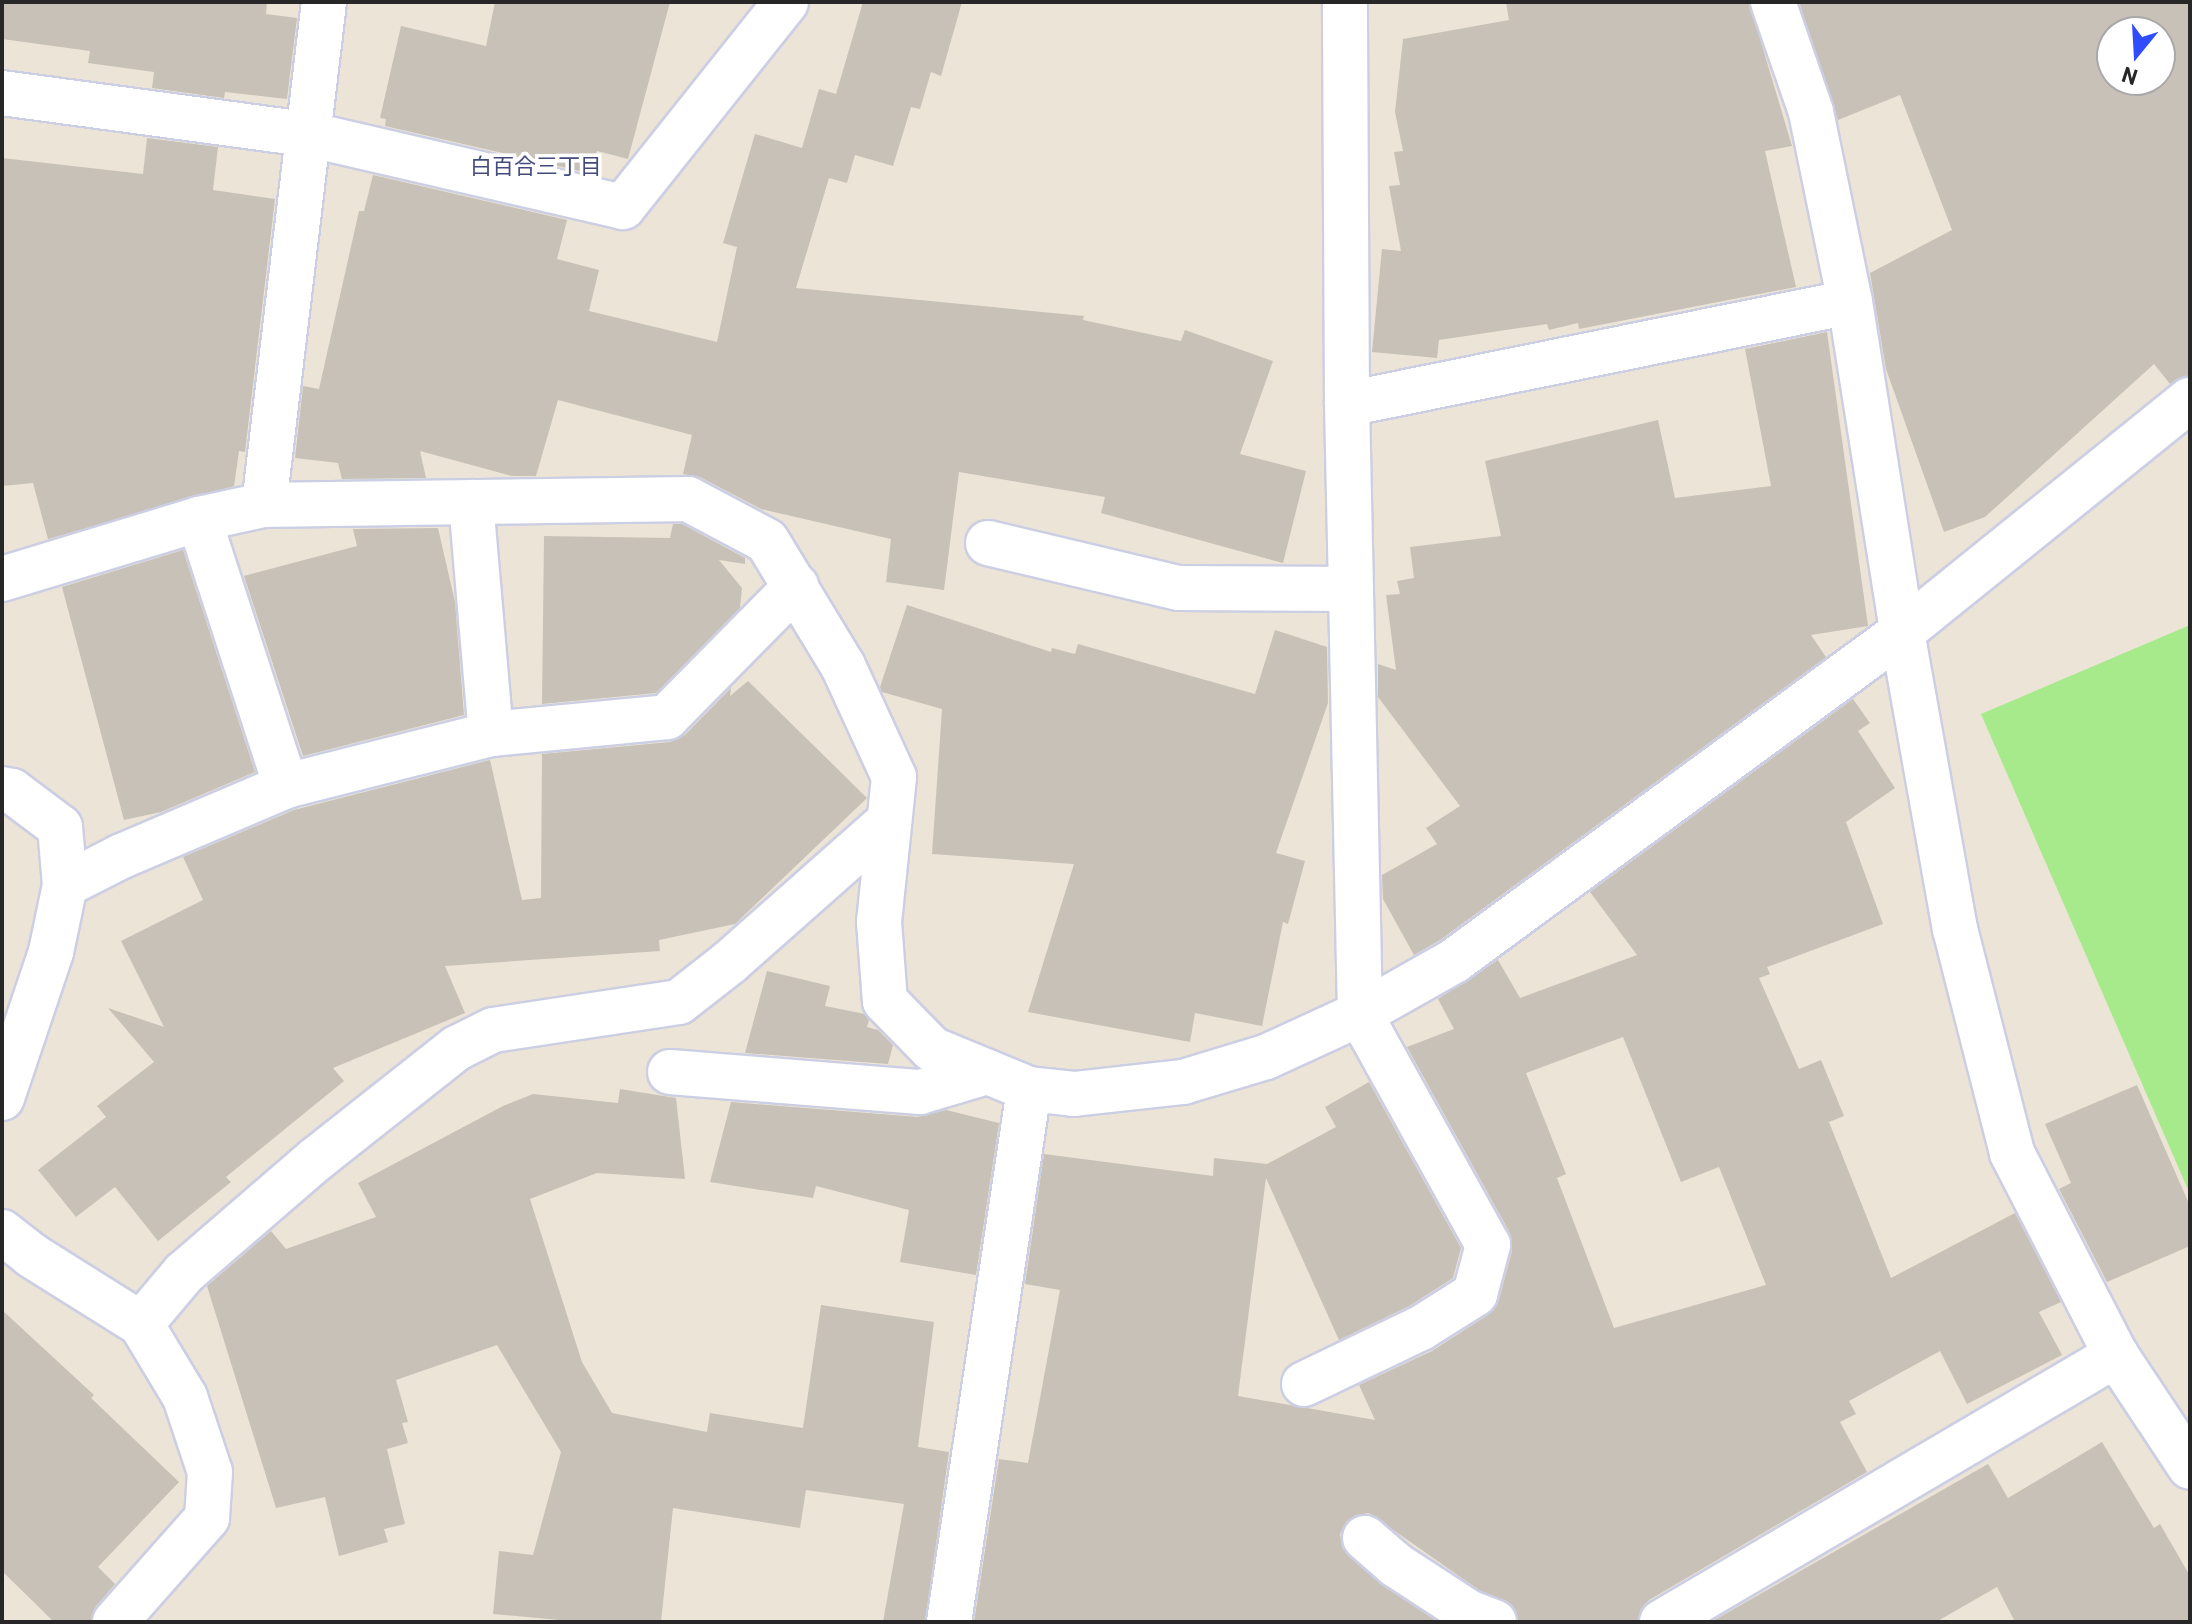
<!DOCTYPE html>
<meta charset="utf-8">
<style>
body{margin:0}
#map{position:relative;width:2192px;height:1624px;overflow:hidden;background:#ece4d6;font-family:Barlow,"Noto Sans JP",sans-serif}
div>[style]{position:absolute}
.green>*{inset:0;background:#a7ea8c}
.building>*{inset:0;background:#c7c1b7}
.roads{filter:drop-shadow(2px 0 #cccfe3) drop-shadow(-2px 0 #cccfe3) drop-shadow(0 2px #cccfe3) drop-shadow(0 -2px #cccfe3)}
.minor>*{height:44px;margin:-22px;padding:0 22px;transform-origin:22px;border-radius:22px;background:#fff}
span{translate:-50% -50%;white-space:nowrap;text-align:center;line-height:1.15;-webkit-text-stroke:7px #fff;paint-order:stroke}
.neighbourhood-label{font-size:22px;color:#434b7c}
.frame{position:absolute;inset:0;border:4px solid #272727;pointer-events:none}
.north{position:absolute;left:2096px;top:16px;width:80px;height:80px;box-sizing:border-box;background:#fff;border:2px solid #a9a9a9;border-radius:50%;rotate:198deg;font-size:22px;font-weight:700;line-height:32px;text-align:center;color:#272727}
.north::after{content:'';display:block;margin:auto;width:28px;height:36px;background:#304cff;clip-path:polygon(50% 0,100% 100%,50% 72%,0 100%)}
</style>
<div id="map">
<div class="green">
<i style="clip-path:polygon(2190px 625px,2190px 1194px,1981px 714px)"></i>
</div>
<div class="building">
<i style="clip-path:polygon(2px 2px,267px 2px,266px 14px,297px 18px,287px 99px,225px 92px,224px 98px,152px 88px,154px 72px,88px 63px,90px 51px,2px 39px)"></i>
<i style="clip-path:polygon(495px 2px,670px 2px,628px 159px,597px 151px,594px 160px,584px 158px,580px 171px,385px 126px,386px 119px,380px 118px,401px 26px,486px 46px)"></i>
<i style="clip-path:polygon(863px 2px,962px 2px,941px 76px,931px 72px,920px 109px,911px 107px,893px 166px,855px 155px,847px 183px,829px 178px,796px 288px,1084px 316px,1083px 320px,1181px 341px,1185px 330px,1273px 361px,1240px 454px,1306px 471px,1283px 563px,1101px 513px,1105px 497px,959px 472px,944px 590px,886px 582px,891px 539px,761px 509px,700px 477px,683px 474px,692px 435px,558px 400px,536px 476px,512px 476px,420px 451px,426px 478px,342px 479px,338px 463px,295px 458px,303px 386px,319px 389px,359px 211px,364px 211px,373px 175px,567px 220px,557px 259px,599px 270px,589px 311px,717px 342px,737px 247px,723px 243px,755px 134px,802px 148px,819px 89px,836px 94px)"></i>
<i style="clip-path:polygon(1506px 2px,1749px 2px,1792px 146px,1765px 151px,1796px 287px,1579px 329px,1578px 323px,1549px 330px,1547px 324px,1439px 340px,1437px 358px,1372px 352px,1382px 249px,1401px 251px,1389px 186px,1400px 185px,1394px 152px,1403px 151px,1395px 112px,1403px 39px,1509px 20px)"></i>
<i style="clip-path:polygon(evenodd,1799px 2px,2190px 2px,2190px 376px,2170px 384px,2154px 364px,1985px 517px,1944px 532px,1886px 369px,1870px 273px,1952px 230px,1900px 95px,1838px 120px,1799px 2px,2112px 32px,2160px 32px,2160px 80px,2112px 80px,2112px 32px)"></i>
<i style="clip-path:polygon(147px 138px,218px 147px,213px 190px,275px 199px,245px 452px,239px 451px,234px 486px,48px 539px,33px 483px,2px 486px,2px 158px,143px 174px)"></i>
<i style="clip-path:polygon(1827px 332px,1868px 626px,1811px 635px,1826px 657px,1440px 940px,1414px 955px,1383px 899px,1382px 875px,1437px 844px,1426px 828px,1460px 806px,1378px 697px,1378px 664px,1396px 670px,1386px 595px,1400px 594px,1397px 581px,1414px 578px,1410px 547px,1501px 536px,1485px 461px,1658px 420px,1675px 498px,1771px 486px,1745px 349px)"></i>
<i style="clip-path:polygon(673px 524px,682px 524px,745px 558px,745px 564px,719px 560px,742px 588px,740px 608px,656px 693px,542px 704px,544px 536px,670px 538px)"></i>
<i style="clip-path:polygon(438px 528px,455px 602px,464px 715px,303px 756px,244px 576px,357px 546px,353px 529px)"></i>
<i style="clip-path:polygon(183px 550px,255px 772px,161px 812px,124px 820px,62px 587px)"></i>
<i style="clip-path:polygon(907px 605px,1051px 652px,1052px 648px,1075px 654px,1078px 644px,1255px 694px,1275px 630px,1327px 647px,1328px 703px,1276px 853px,1305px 861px,1288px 924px,1283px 922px,1262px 1026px,1195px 1013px,1190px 1042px,1028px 1012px,1074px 864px,932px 854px,942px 709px,882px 692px,880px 687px)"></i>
<i style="clip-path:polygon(748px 681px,867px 798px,735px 924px,659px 940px,660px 951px,445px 966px,465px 1013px,333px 1068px,344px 1081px,226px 1177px,231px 1182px,158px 1241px,115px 1187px,76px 1217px,38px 1170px,106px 1117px,97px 1106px,154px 1062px,108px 1008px,164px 1027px,121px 941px,203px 900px,183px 857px,294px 810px,490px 760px,522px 900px,541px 898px,542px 754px,670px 742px,685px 735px,731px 688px,730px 696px)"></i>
<i style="clip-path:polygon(evenodd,1853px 699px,1870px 723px,1858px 731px,1895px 788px,1846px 822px,1883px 924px,1767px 967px,1770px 974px,1759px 978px,1799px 1069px,1821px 1060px,1844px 1116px,1829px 1122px,1891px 1278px,2015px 1213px,2061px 1302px,2039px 1312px,2062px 1355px,1967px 1404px,1940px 1351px,1849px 1401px,1856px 1414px,1840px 1422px,1867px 1472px,1649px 1600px,1641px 1609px,1637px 1622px,1518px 1622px,1513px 1606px,1479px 1590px,1369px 1513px,1356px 1515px,1346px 1522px,1340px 1534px,1342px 1547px,1380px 1584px,1438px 1622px,974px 1622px,999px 1459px,1028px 1463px,1060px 1290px,1025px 1284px,1044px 1154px,1213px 1176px,1214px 1158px,1267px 1164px,1336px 1127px,1325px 1107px,1369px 1082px,1461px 1248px,1453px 1278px,1409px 1306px,1339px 1340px,1266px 1178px,1238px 1396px,1375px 1420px,1359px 1385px,1432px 1351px,1488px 1315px,1499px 1300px,1512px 1251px,1510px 1233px,1407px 1047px,1454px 1029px,1438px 999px,1498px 960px,1520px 998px,1637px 955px,1590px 892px,1853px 699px,1623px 1037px,1681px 1182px,1719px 1167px,1766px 1285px,1614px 1328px,1557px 1178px,1566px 1174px,1526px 1073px,1623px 1037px)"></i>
<i style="clip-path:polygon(767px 971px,830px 986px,825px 1006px,865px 1014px,869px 1020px,867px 1027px,878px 1030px,893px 1045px,888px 1064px,745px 1053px)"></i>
<i style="clip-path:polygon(2137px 1085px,2190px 1206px,2190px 1246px,2107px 1282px,2059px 1189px,2071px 1183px,2045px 1124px)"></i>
<i style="clip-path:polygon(620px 1089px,676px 1098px,685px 1179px,597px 1173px,530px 1199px,582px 1362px,612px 1413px,707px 1432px,710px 1413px,803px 1428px,821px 1305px,934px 1322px,918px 1447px,949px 1452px,925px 1622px,883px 1622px,904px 1504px,806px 1490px,800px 1528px,673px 1508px,661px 1622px,582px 1622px,493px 1614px,499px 1551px,533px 1555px,561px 1452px,497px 1345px,396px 1380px,408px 1422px,402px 1423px,408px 1443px,387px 1449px,405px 1524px,384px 1529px,388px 1542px,339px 1556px,325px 1497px,276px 1508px,207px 1286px,271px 1231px,286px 1249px,376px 1217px,358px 1183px,503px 1106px,533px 1094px,618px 1103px)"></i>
<i style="clip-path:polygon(731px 1102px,918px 1117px,946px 1110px,999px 1123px,976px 1275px,900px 1262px,909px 1210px,816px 1186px,813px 1198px,710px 1182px)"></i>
<i style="clip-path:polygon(2px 1310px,94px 1395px,91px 1398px,179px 1482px,98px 1567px,115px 1584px,96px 1606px,91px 1622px,54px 1622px,2px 1571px)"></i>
<i style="clip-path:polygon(2102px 1442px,2154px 1528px,2160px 1524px,2190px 1576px,2190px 1622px,2015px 1622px,1997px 1587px,1936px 1622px,1711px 1622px,1988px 1464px,2008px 1498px)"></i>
</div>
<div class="roads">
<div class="minor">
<i style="left:1773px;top:2px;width:116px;rotate:70.9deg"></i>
<i style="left:1811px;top:112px;width:194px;rotate:78.4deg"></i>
<i style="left:1850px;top:302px;width:334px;rotate:81deg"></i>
<i style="left:1902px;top:632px;width:302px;rotate:79.9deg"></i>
<i style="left:1955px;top:929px;width:231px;rotate:75.7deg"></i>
<i style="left:2012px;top:1153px;width:227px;rotate:62.8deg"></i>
<i style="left:2116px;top:1355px;width:134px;rotate:56.5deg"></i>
<i style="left:2px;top:93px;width:308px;rotate:7.7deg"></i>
<i style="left:307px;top:134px;width:324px;rotate:13deg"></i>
<i style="left:623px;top:207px;width:262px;rotate:-51.5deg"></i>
<i style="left:1347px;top:404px;width:513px;rotate:-11.46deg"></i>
<i style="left:471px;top:502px;width:233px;rotate:85.1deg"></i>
<i style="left:264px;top:505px;width:507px;rotate:-83.2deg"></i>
<i style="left:199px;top:519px;width:281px;rotate:72deg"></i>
<i style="left:988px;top:543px;width:196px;rotate:13.3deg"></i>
<i style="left:1179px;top:588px;width:172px;rotate:0.3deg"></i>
<i style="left:2px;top:579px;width:206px;rotate:-16.9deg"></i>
<i style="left:199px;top:519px;width:66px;rotate:-12.2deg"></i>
<i style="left:264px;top:505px;width:424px;rotate:-0.8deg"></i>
<i style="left:688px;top:499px;width:89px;rotate:28deg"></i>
<i style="left:767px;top:541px;width:146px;rotate:58.7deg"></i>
<i style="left:843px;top:666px;width:122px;rotate:65.3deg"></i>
<i style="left:894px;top:777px;width:146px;rotate:95.9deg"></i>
<i style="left:879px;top:922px;width:79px;rotate:85.7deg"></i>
<i style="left:885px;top:1001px;width:67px;rotate:45.6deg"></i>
<i style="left:932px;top:1049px;width:105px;rotate:22.4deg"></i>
<i style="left:1029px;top:1089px;width:45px;rotate:6.3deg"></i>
<i style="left:1074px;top:1094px;width:110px;rotate:-6.3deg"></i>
<i style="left:1183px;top:1082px;width:87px;rotate:-16.8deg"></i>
<i style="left:1266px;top:1057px;width:103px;rotate:-24.6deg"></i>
<i style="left:1360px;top:1014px;width:108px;rotate:-29.4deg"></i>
<i style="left:1454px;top:961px;width:556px;rotate:-36.29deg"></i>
<i style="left:1902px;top:632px;width:370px;rotate:-38.9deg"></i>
<i style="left:2px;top:789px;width:10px;rotate:11deg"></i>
<i style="left:12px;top:791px;width:60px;rotate:36.9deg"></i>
<i style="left:60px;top:827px;width:58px;rotate:85.1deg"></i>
<i style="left:65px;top:885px;width:68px;rotate:101.8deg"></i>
<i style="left:51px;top:952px;width:154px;rotate:108.6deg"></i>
<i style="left:65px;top:885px;width:64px;rotate:-27deg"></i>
<i style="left:122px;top:856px;width:178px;rotate:-23.1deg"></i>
<i style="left:286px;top:786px;width:211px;rotate:-14.2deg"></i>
<i style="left:491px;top:734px;width:177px;rotate:-5.5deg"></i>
<i style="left:667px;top:717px;width:184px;rotate:-45.4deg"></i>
<i style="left:670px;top:1072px;width:251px;rotate:4.6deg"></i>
<i style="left:920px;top:1092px;width:70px;rotate:-16.6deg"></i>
<i style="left:2px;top:1232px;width:37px;rotate:38deg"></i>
<i style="left:31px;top:1255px;width:130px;rotate:32.1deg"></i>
<i style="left:141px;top:1324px;width:85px;rotate:58.9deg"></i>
<i style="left:185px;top:1397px;width:79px;rotate:71.6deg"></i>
<i style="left:210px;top:1472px;width:46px;rotate:93.7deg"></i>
<i style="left:207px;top:1518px;width:139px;rotate:131.5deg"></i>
<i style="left:141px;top:1324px;width:67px;rotate:-49.9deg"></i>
<i style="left:184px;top:1273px;width:173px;rotate:-40.8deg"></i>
<i style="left:315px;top:1160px;width:181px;rotate:-38.3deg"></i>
<i style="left:457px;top:1048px;width:40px;rotate:-26.6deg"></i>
<i style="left:493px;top:1030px;width:188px;rotate:-8.6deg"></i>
<i style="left:679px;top:1002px;width:65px;rotate:-38.1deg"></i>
<i style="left:730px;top:962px;width:210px;rotate:-41.5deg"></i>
<i style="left:1304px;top:1384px;width:130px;rotate:-25.6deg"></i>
<i style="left:1421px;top:1328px;width:64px;rotate:-32.2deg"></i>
<i style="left:1475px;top:1294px;width:51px;rotate:-75.1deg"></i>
<i style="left:1488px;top:1245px;width:264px;rotate:-119deg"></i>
<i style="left:1360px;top:1014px;width:610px;rotate:-91.22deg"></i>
<i style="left:1347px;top:404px;width:402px;rotate:-90.3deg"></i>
<i style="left:1365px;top:1538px;width:41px;rotate:41.1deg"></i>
<i style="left:1396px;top:1565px;width:86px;rotate:33.1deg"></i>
<i style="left:1468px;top:1612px;width:28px;rotate:21deg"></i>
<i style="left:949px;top:1622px;width:539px;rotate:-81.46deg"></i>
<i style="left:1662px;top:1622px;width:527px;rotate:-30.46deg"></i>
</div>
</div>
<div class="neighbourhood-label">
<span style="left:536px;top:166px">白百合三丁目</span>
</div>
<div class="frame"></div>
<div class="north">N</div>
</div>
